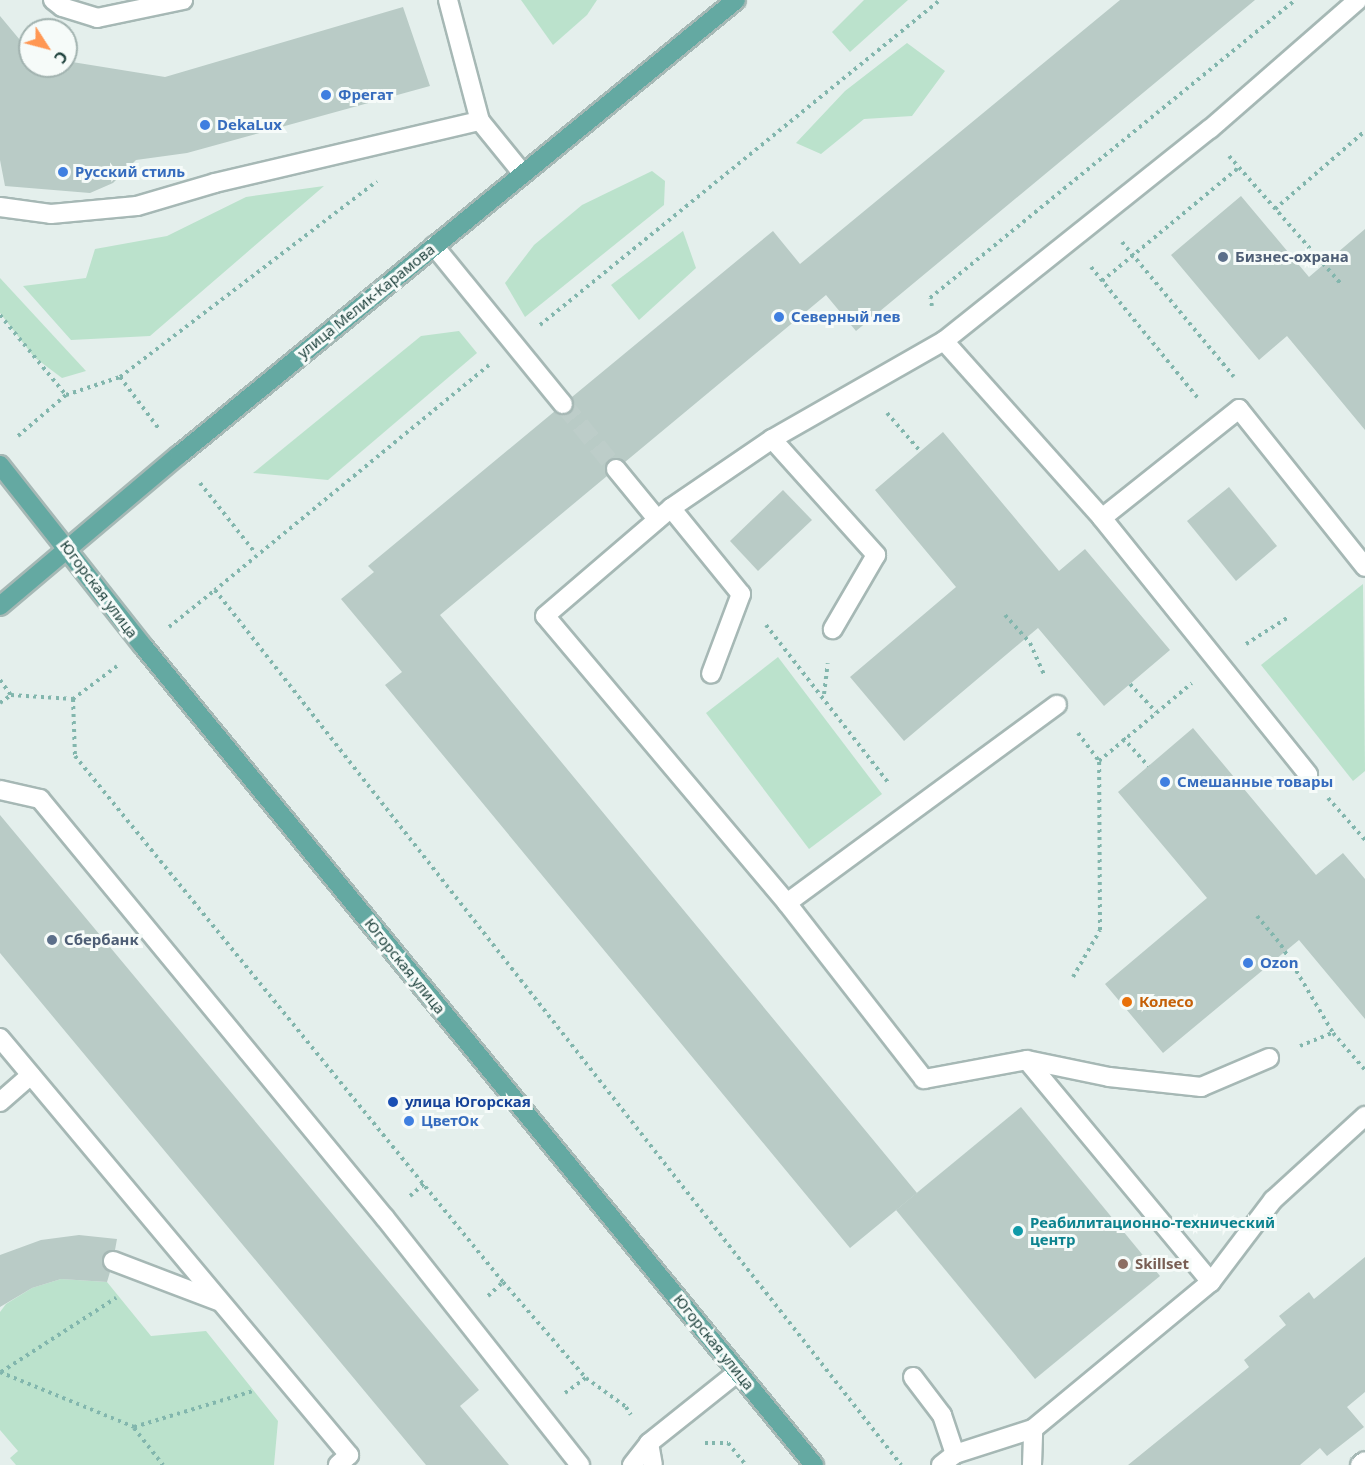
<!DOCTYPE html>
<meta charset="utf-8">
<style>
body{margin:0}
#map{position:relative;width:1365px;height:1465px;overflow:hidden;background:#e4efec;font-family:"Noto Sans",sans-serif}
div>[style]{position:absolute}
.green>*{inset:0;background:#bbe2cc}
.building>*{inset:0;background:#b9cbc6}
.minor-tunnel>*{height:18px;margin-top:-9px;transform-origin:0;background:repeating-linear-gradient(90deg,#bdcdc9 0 18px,transparent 0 27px)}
.path>*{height:4px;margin-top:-2px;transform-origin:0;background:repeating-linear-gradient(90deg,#82b6ad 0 3px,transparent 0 7.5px)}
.roads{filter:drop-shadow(2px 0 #a6b8b5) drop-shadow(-2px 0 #a6b8b5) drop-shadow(0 2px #a6b8b5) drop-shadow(0 -2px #a6b8b5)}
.minor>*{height:18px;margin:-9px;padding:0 9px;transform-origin:9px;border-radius:9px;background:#fff}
.major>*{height:18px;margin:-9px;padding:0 9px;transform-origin:9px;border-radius:9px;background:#64a9a2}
.dots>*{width:16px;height:16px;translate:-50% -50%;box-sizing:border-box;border:3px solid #f6fbf9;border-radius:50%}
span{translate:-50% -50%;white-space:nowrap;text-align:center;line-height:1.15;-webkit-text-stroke:6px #f6fbf9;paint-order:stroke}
.shop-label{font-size:15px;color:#366cbe;font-weight:700}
.left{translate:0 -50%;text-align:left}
.service-label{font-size:15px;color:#4e5e75;font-weight:700}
.street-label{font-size:15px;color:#21443f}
.food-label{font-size:15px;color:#c56008;font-weight:700}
.transit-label{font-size:15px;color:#164399;font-weight:700}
.culture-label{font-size:15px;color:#0d838f;font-weight:700}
.education-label{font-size:15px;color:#785e54;font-weight:700}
.north{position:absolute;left:18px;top:18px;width:60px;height:60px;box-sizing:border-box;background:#f6fbf9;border:2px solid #a1b2af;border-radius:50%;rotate:126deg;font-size:16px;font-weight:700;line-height:24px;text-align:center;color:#21443f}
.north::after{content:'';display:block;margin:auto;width:21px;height:27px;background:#ff9753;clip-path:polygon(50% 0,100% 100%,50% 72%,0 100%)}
</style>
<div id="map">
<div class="green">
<i style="clip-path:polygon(521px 0,597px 0,587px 15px,553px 45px)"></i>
<i style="clip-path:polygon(864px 0,908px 0,850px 52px,832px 32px)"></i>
<i style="clip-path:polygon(907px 43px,945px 71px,912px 116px,864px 119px,821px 154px,796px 143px,845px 91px)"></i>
<i style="clip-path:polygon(652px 171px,665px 181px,664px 205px,525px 317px,505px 283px,534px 245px,582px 205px)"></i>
<i style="clip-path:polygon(324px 186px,150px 336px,71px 340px,23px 286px,86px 278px,95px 249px,167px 236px,246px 197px)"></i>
<i style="clip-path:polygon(683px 231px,696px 268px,639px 320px,611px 285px)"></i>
<i style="clip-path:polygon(0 278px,86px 371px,62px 378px,34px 357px,0 313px)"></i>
<i style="clip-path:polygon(459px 331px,477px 353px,328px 480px,253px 473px,421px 336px)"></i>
<i style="clip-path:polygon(1363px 584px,1365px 771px,1353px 781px,1261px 665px)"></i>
<i style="clip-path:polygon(778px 657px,882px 794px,809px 849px,706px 713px)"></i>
<i style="clip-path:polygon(61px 1279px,107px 1282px,151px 1336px,206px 1331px,278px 1421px,274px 1465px,16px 1465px,10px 1458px,18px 1451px,0 1430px,0 1312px,6px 1304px,32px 1288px)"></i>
</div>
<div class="building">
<i style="clip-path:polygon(1120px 0,1255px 0,856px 331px,826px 295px,625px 462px,615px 458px,608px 461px,607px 476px,440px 615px,917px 1193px,850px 1248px,385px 685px,402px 672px,341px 599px,374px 572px,368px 566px,555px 411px,564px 415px,571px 412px,572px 397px,773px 231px,800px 264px)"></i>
<i style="clip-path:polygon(403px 7px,430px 86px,187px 153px,136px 160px,113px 183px,90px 193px,5px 186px,0 160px,0 16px,30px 52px,30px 66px,66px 66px,66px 61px,165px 77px)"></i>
<i style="clip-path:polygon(1241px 196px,1309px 277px,1365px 229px,1365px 430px,1287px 336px,1259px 360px,1171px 255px)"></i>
<i style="clip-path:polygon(943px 432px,1059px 571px,1085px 549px,1170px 650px,1104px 706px,1038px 628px,904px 741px,850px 677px,956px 587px,875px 490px)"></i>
<i style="clip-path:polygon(1229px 487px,1277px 546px,1236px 581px,1187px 521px)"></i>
<i style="clip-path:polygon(783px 490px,812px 520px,758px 571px,730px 541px)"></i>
<i style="clip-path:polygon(1193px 728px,1316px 875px,1343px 853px,1365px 879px,1365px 1019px,1299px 940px,1163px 1053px,1105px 984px,1207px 898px,1118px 792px)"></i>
<i style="clip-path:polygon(0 815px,479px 1390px,460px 1406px,509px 1465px,426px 1465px,0 953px)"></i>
<i style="clip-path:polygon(1021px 1107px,1160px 1276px,1035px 1379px,896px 1210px)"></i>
<i style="clip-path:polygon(79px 1235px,117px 1239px,115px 1250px,102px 1258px,104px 1268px,110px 1272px,107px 1282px,61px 1279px,32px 1288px,0 1307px,0 1255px,41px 1240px)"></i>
<i style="clip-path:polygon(1365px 1257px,1365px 1392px,1347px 1407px,1364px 1427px,1327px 1456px,1320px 1448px,1300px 1465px,1128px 1465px,1249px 1367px,1244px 1360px,1286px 1325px,1279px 1316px,1309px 1292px,1314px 1299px)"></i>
</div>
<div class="minor-tunnel">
<i style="left:563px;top:404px;width:84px;rotate:50.8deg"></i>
</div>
<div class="path">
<i style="left:1229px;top:156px;width:169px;rotate:48.8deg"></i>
<i style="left:1275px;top:209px;width:119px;rotate:-40.9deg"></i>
<i style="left:1122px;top:242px;width:175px;rotate:50.3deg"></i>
<i style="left:1091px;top:267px;width:169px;rotate:50.8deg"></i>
<i style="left:1102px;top:281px;width:177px;rotate:-39.7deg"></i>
<i style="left:932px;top:306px;width:8px;rotate:-104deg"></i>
<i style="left:930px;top:298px;width:471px;rotate:-39.2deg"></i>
<i style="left:0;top:315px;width:104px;rotate:50.5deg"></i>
<i style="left:540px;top:325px;width:515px;rotate:-39.09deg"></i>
<i style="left:489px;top:365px;width:355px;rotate:140.6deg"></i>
<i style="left:215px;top:590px;width:1112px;rotate:51.9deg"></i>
<i style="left:120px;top:377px;width:65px;rotate:53.1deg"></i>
<i style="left:887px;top:413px;width:50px;rotate:49deg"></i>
<i style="left:18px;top:436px;width:63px;rotate:-40.5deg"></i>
<i style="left:66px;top:395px;width:57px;rotate:-18.4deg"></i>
<i style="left:120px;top:377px;width:323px;rotate:-37.3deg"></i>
<i style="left:200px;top:483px;width:90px;rotate:51.7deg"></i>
<i style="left:1005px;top:615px;width:38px;rotate:48deg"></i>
<i style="left:1030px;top:643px;width:35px;rotate:66deg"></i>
<i style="left:766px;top:625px;width:202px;rotate:52.2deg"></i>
<i style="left:169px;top:627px;width:59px;rotate:-38.8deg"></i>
<i style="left:1246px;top:644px;width:49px;rotate:-32.4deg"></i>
<i style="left:117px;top:666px;width:55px;rotate:143.1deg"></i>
<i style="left:73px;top:699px;width:57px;rotate:88deg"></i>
<i style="left:75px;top:756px;width:678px;rotate:50.87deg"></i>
<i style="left:503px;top:1282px;width:127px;rotate:49.2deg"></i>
<i style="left:586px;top:1378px;width:49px;rotate:35.9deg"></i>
<i style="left:626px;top:1407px;width:9px;rotate:58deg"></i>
<i style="left:0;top:680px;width:19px;rotate:54deg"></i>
<i style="left:1130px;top:684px;width:38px;rotate:47deg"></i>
<i style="left:824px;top:694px;width:31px;rotate:-83deg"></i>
<i style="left:0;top:703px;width:14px;rotate:-36deg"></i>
<i style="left:11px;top:695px;width:62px;rotate:3.7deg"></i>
<i style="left:1078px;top:733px;width:35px;rotate:53deg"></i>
<i style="left:1123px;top:738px;width:38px;rotate:48deg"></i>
<i style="left:1328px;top:798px;width:56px;rotate:48.6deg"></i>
<i style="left:1257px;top:916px;width:38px;rotate:50deg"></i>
<i style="left:1281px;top:945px;width:102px;rotate:59.4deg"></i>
<i style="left:1073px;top:977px;width:54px;rotate:-60.1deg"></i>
<i style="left:1100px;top:930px;width:169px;rotate:-90.3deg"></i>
<i style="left:1099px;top:761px;width:121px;rotate:-40deg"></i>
<i style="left:1300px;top:1046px;width:35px;rotate:-22deg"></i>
<i style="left:1333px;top:1033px;width:49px;rotate:49.1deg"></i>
<i style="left:410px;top:1196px;width:20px;rotate:-41deg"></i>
<i style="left:488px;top:1296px;width:21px;rotate:-43deg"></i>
<i style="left:0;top:1372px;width:145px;rotate:22.3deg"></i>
<i style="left:134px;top:1427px;width:124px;rotate:-16.8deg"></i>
<i style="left:1px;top:1372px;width:137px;rotate:-32.8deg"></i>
<i style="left:565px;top:1393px;width:26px;rotate:-36deg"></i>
<i style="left:134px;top:1428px;width:47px;rotate:51.9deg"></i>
<i style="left:705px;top:1443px;width:23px"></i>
<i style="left:728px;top:1443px;width:28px;rotate:51deg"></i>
</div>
<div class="roads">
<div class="minor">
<i style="left:53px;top:0;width:11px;rotate:38deg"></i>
<i style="left:62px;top:7px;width:37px;rotate:17deg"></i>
<i style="left:97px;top:18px;width:88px;rotate:-11.8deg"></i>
<i style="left:448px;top:0;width:125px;rotate:75.2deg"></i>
<i style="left:480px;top:121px;width:68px;rotate:50.9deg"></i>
<i style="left:0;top:207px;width:51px;rotate:7.8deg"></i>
<i style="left:51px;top:214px;width:86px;rotate:-5.3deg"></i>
<i style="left:137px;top:206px;width:81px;rotate:-16.4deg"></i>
<i style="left:215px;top:183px;width:272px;rotate:-13.2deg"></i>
<i style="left:434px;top:246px;width:204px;rotate:50.8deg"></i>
<i style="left:944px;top:341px;width:237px;rotate:48.2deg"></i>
<i style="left:1102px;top:518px;width:329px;rotate:51.2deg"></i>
<i style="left:772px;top:439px;width:156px;rotate:48.1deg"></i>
<i style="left:876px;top:555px;width:86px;rotate:120.2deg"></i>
<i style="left:616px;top:469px;width:65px;rotate:50.6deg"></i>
<i style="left:671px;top:508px;width:111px;rotate:50.9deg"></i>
<i style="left:741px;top:594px;width:85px;rotate:110.6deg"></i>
<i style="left:1102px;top:518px;width:175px;rotate:-38.5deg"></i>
<i style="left:1239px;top:409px;width:202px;rotate:51.4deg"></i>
<i style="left:0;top:790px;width:41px;rotate:12.7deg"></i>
<i style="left:40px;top:799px;width:543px;rotate:50.53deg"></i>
<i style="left:385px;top:1218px;width:315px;rotate:51.7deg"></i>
<i style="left:787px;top:903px;width:335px;rotate:-36.3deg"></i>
<i style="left:0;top:1038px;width:544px;rotate:50.07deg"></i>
<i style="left:349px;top:1455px;width:15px;rotate:138deg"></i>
<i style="left:1027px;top:1060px;width:84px;rotate:11.7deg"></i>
<i style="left:1109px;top:1077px;width:93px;rotate:6.2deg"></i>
<i style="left:1201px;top:1087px;width:74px;rotate:-23.1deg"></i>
<i style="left:0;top:1102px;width:41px;rotate:-41.1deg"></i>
<i style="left:113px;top:1261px;width:112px;rotate:20.9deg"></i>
<i style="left:1211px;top:1282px;width:288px;rotate:-129.7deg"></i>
<i style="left:1027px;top:1060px;width:105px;rotate:169.5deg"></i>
<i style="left:924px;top:1079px;width:223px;rotate:-127.9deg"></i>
<i style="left:787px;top:903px;width:375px;rotate:-130.1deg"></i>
<i style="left:545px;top:616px;width:166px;rotate:-40.6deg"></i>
<i style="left:671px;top:508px;width:122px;rotate:-34.3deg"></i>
<i style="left:772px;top:439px;width:198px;rotate:-29.7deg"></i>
<i style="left:944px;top:341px;width:340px;rotate:-38.6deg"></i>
<i style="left:1210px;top:129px;width:196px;rotate:-41.1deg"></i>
<i style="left:913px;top:1377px;width:48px;rotate:52.7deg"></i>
<i style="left:942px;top:1415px;width:41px;rotate:71.6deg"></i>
<i style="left:649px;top:1443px;width:22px;rotate:80deg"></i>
<i style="left:632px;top:1465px;width:28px;rotate:-52deg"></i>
<i style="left:649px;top:1443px;width:114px;rotate:-38.6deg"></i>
<i style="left:941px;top:1465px;width:18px;rotate:-38deg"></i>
<i style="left:955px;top:1454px;width:82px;rotate:-17.8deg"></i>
<i style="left:1033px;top:1429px;width:231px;rotate:-39.6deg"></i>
<i style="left:1211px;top:1282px;width:103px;rotate:-52.9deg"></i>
<i style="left:1273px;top:1200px;width:125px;rotate:-42.4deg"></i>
<i style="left:1032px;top:1465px;width:36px;rotate:-88deg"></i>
<i style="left:1360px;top:1465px;width:6px;rotate:-39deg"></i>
</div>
<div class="major">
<i style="left:0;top:465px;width:231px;rotate:51.7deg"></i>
<i style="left:143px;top:646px;width:1059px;rotate:50.67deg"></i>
<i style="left:0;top:606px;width:234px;rotate:-40.2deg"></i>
<i style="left:179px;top:455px;width:719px;rotate:-39.24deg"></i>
</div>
</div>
<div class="dots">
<i style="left:326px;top:95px;background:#3f7fe0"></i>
<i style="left:205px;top:125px;background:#3f7fe0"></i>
<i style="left:63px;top:172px;background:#3f7fe0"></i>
<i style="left:1223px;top:257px;background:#5c6f8a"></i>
<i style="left:779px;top:317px;background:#3f7fe0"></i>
<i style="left:1165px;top:782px;background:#3f7fe0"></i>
<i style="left:52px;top:940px;background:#5c6f8a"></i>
<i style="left:1248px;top:963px;background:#3f7fe0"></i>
<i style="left:1127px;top:1002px;background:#e8710a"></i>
<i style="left:393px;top:1102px;background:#1a4fb4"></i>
<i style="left:409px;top:1121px;background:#3f7fe0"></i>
<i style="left:1018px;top:1231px;background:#0f9aa8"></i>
<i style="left:1123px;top:1264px;background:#8d6e63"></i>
</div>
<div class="shop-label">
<span class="left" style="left:338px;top:95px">Фрегат</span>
<span class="left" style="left:217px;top:125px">DekaLux</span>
<span class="left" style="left:75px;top:172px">Русский стиль</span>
<span class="left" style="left:791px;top:317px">Северный лев</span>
<span class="left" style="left:1177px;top:782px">Смешанные товары</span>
<span class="left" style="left:1260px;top:963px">Ozon</span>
<span class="left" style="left:421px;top:1121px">ЦветОк</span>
</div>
<div class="service-label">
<span class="left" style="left:1235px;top:257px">Бизнес-охрана</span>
<span class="left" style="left:64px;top:940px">Сбербанк</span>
</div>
<div class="street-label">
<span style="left:366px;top:301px;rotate:-39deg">улица Мелик-Карамова</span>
<span style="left:99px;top:589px;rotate:53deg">Югорская улица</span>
<span style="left:405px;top:966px;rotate:51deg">Югорская улица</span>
<span style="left:714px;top:1342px;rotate:51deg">Югорская улица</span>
</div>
<div class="food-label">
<span class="left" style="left:1139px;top:1002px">Колесо</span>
</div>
<div class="transit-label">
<span class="left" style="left:405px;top:1102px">улица Югорская</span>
</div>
<div class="culture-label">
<span class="left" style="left:1030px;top:1231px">Реабилитационно-технический<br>центр</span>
</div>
<div class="education-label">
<span class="left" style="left:1135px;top:1264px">Skillset</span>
</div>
<div class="north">С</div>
</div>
